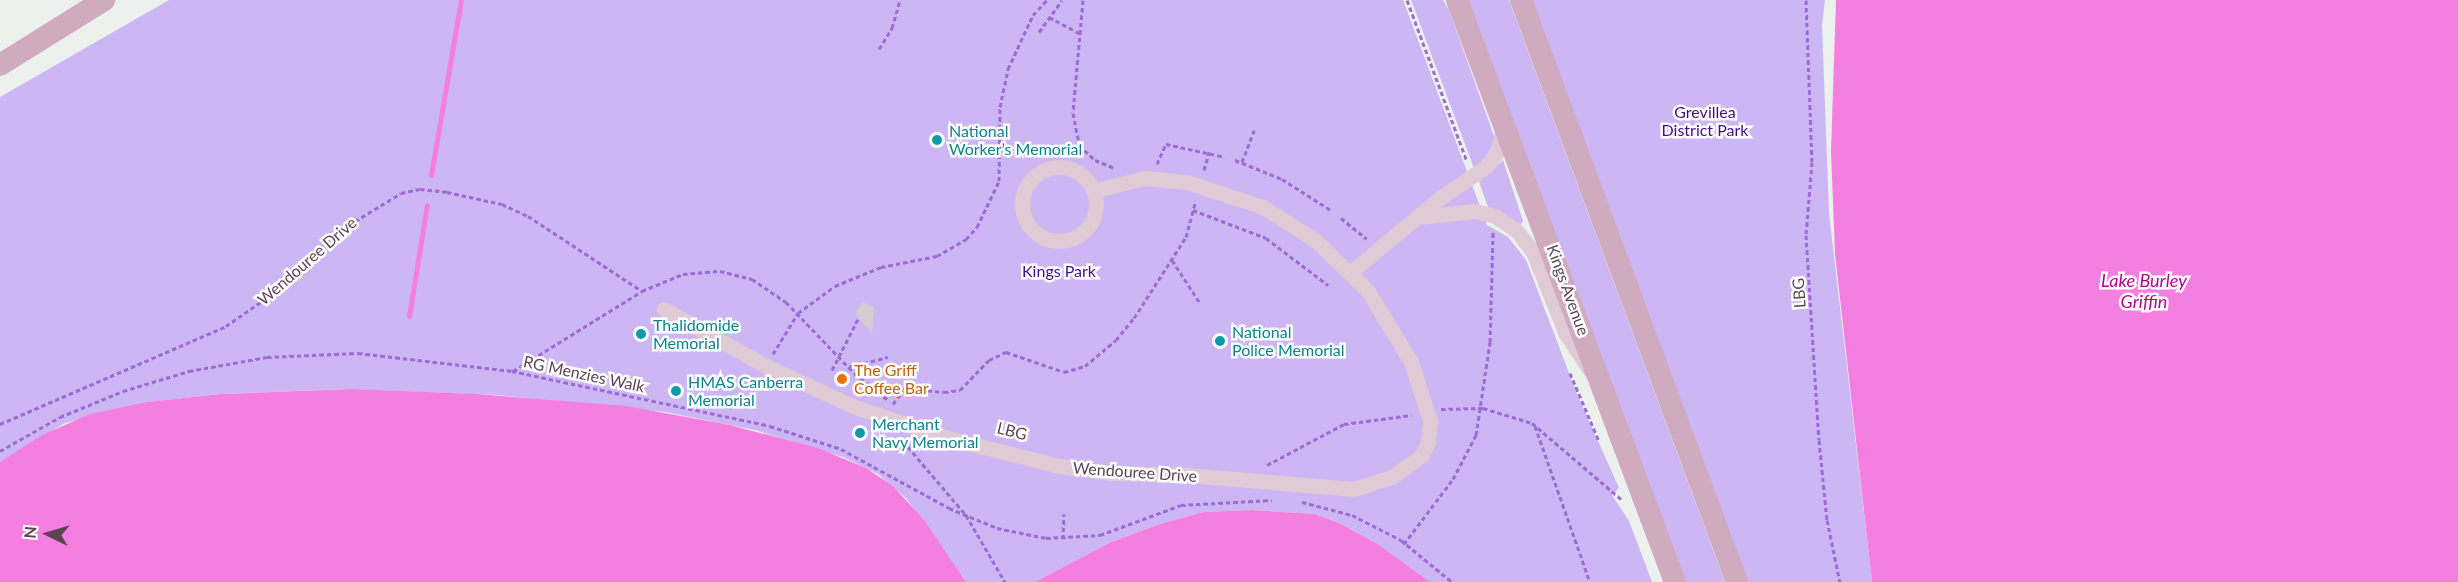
<!DOCTYPE html>
<meta charset="utf-8">
<style>
body{margin:0}
#map{position:relative;width:2458px;height:582px;overflow:hidden;background:#edf1ed;font-family:Lato,sans-serif}
div>[style]{position:absolute}
.green>*{inset:0;background:#ccb6f3}
.water>*{inset:0;background:#f57fe0}
.stream>*{height:5px;margin:-2.5px;padding:0 2.5px;transform-origin:2.5px;border-radius:2.5px;background:#f57fe0}
.building>*{inset:0;background:#d6cccf}
.path>*{height:3px;margin-top:-1.5px;transform-origin:0;background:repeating-linear-gradient(90deg,#9d6bd4 0 4.5px,transparent 0 7.5px)}
.street>*{height:15px;margin:-7.5px;padding:0 7.5px;transform-origin:7.5px;border-radius:7.5px;background:#dfcad6}
.street>.ring{margin:-7.5px;padding:0;box-sizing:content-box;background:none;border:15px solid #dfcad6;border-radius:50%}
.primary>*{height:22px;margin:-11px;padding:0 11px;transform-origin:11px;border-radius:11px;background:#d0aabe}
.dots>*{width:16px;height:16px;translate:-50% -50%;box-sizing:border-box;border:3px solid #fff;border-radius:50%}
span{translate:-50% -50%;white-space:nowrap;text-align:center;line-height:1.15;-webkit-text-stroke:5px #fff;paint-order:stroke}
.park-label{font-size:16px;color:#450d85}
.culture-label{font-size:16px;color:#0d838f}
.left{translate:0 -50%;text-align:left}
.street-label{font-size:16px;color:#5d4452}
.food-label{font-size:16px;color:#c56008}
.water-label{font-size:18px;color:#b40094;font-style:italic}
.north{position:absolute;left:18px;top:504px;width:60px;height:60px;-webkit-text-stroke:4px #fff;paint-order:stroke;rotate:275deg;font-size:16px;font-weight:700;line-height:24px;text-align:center;color:#5d4452}
.north::after{content:'';display:block;margin:auto;width:21px;height:27px;background:#5d4452;clip-path:polygon(50% 0,100% 100%,50% 72%,0 100%)}
</style>
<div id="map">
<div class="green">
<i style="clip-path:polygon(169px 0,1403px 0,1487px 225px,1508px 237px,1526px 260px,1577px 394px,1619px 488px,1612px 495px,1629px 521px,1652px 582px,1430px 582px,1378px 544px,1339px 523px,1315px 514px,1252px 510px,1203px 512px,1157px 525px,1111px 542px,1035px 582px,966px 582px,906px 498px,878px 474px,843px 457px,755px 430px,665px 412px,497px 395px,346px 389px,221px 394px,147px 402px,65px 423px,0 462px,0 97px)"></i>
<i style="clip-path:polygon(1411px 0,1443px 0,1449px 10px,1494px 136px,1495px 143px,1475px 171px)"></i>
<i style="clip-path:polygon(1468px 0,1509px 0,1725px 582px,1684px 582px)"></i>
<i style="clip-path:polygon(1532px 0,1825px 0,1822px 25px,1829px 213px,1872px 582px,1748px 582px)"></i>
<i style="clip-path:polygon(1503px 160px,1523px 221px,1521px 224px,1489px 210px,1479px 182px)"></i>
</div>
<div class="water">
<i style="clip-path:polygon(1836px 0,2458px 0,2458px 582px,1872px 582px,1835px 254px,1831px 151px)"></i>
<i style="clip-path:polygon(351px 389px,477px 394px,626px 406px,730px 425px,818px 448px,866px 468px,893px 486px,924px 520px,966px 582px,0 582px,0 462px,42px 435px,90px 414px,147px 402px,221px 394px)"></i>
<i style="clip-path:polygon(1252px 510px,1315px 514px,1339px 523px,1378px 544px,1430px 582px,1035px 582px,1111px 542px,1157px 525px,1203px 512px)"></i>
</div>
<div class="stream">
<i style="left:431px;top:175px;width:178px;rotate:-80.3deg"></i>
<i style="left:409px;top:316px;width:112px;rotate:-80.8deg"></i>
</div>
<div class="building">
<i style="clip-path:polygon(862px 302px,874px 307px,872px 334px,856px 314px)"></i>
</div>
<div class="path">
<i style="left:1083px;top:0;width:113px;rotate:95.1deg"></i>
<i style="left:1073px;top:113px;width:33px;rotate:79deg"></i>
<i style="left:1079px;top:145px;width:22px;rotate:43deg"></i>
<i style="left:1095px;top:160px;width:22px;rotate:22deg"></i>
<i style="left:1407px;top:0;width:172px;rotate:69.6deg"></i>
<i style="left:1806px;top:0;width:162px;rotate:87.9deg"></i>
<i style="left:1812px;top:162px;width:73px;rotate:94.7deg"></i>
<i style="left:1806px;top:235px;width:205px;rotate:86.4deg"></i>
<i style="left:1819px;top:440px;width:80px;rotate:84.3deg"></i>
<i style="left:1827px;top:520px;width:63px;rotate:78.2deg"></i>
<i style="left:1049px;top:17px;width:34px;rotate:28deg"></i>
<i style="left:1039px;top:32px;width:39px;rotate:-54deg"></i>
<i style="left:879px;top:49px;width:25px;rotate:-58deg"></i>
<i style="left:892px;top:28px;width:29px;rotate:-74deg"></i>
<i style="left:958px;top:144px;width:43px;rotate:4deg"></i>
<i style="left:1235px;top:160px;width:51px;rotate:22deg"></i>
<i style="left:1282px;top:179px;width:59px;rotate:32.6deg"></i>
<i style="left:1242px;top:162px;width:34px;rotate:-69deg"></i>
<i style="left:1157px;top:164px;width:22px;rotate:-66deg"></i>
<i style="left:1166px;top:144px;width:60px;rotate:12.4deg"></i>
<i style="left:1204px;top:170px;width:19px;rotate:-74deg"></i>
<i style="left:1193px;top:210px;width:78px;rotate:21deg"></i>
<i style="left:1266px;top:238px;width:78px;rotate:37.2deg"></i>
<i style="left:1341px;top:218px;width:33px;rotate:39deg"></i>
<i style="left:1172px;top:260px;width:51px;rotate:56.9deg"></i>
<i style="left:773px;top:354px;width:48px;rotate:-58.6deg"></i>
<i style="left:798px;top:313px;width:46px;rotate:-36.1deg"></i>
<i style="left:835px;top:286px;width:50px;rotate:-22.4deg"></i>
<i style="left:881px;top:267px;width:57px;rotate:-11.1deg"></i>
<i style="left:937px;top:256px;width:34px;rotate:-30deg"></i>
<i style="left:966px;top:239px;width:16px;rotate:-47deg"></i>
<i style="left:977px;top:227px;width:51px;rotate:-64.4deg"></i>
<i style="left:999px;top:181px;width:74px;rotate:-89.2deg"></i>
<i style="left:1000px;top:107px;width:39px;rotate:-78deg"></i>
<i style="left:1008px;top:69px;width:60px;rotate:-65.2deg"></i>
<i style="left:1033px;top:15px;width:21px;rotate:-47deg"></i>
<i style="left:849px;top:367px;width:40px;rotate:-14.4deg"></i>
<i style="left:832px;top:370px;width:59px;rotate:-63deg"></i>
<i style="left:513px;top:371px;width:152px;rotate:-31.8deg"></i>
<i style="left:642px;top:291px;width:44px;rotate:-22.5deg"></i>
<i style="left:683px;top:274px;width:37px;rotate:-5deg"></i>
<i style="left:720px;top:271px;width:33px;rotate:14deg"></i>
<i style="left:752px;top:279px;width:41px;rotate:34.1deg"></i>
<i style="left:786px;top:302px;width:98px;rotate:46.2deg"></i>
<i style="left:854px;top:373px;width:43px;rotate:38.5deg"></i>
<i style="left:1570px;top:373px;width:74px;rotate:66.9deg"></i>
<i style="left:893px;top:404px;width:20px;rotate:-53deg"></i>
<i style="left:905px;top:388px;width:39px;rotate:6deg"></i>
<i style="left:944px;top:392px;width:16px;rotate:-7deg"></i>
<i style="left:960px;top:390px;width:42px;rotate:-46deg"></i>
<i style="left:989px;top:360px;width:19px;rotate:-25deg"></i>
<i style="left:1006px;top:352px;width:61px;rotate:19deg"></i>
<i style="left:1064px;top:372px;width:22px;rotate:-16deg"></i>
<i style="left:1085px;top:366px;width:40px;rotate:-40deg"></i>
<i style="left:1116px;top:340px;width:28px;rotate:-51deg"></i>
<i style="left:1134px;top:318px;width:96px;rotate:-57.3deg"></i>
<i style="left:1186px;top:237px;width:38px;rotate:-75deg"></i>
<i style="left:1441px;top:409px;width:42px;rotate:-1.4deg"></i>
<i style="left:1483px;top:408px;width:51px;rotate:17deg"></i>
<i style="left:1532px;top:423px;width:118px;rotate:40.5deg"></i>
<i style="left:0;top:424px;width:246px;rotate:-23.4deg"></i>
<i style="left:226px;top:326px;width:47px;rotate:-34.7deg"></i>
<i style="left:265px;top:299px;width:97px;rotate:-42.9deg"></i>
<i style="left:336px;top:233px;width:76px;rotate:-31.6deg"></i>
<i style="left:401px;top:193px;width:19px;rotate:-12deg"></i>
<i style="left:420px;top:189px;width:27px;rotate:6deg"></i>
<i style="left:447px;top:192px;width:56px;rotate:12.3deg"></i>
<i style="left:502px;top:204px;width:29px;rotate:25deg"></i>
<i style="left:528px;top:216px;width:136px;rotate:33.3deg"></i>
<i style="left:1535px;top:426px;width:165px;rotate:70.6deg"></i>
<i style="left:903px;top:441px;width:97px;rotate:49.6deg"></i>
<i style="left:966px;top:515px;width:78px;rotate:59.8deg"></i>
<i style="left:0;top:451px;width:69px;rotate:-29.5deg"></i>
<i style="left:60px;top:417px;width:68px;rotate:-22.4deg"></i>
<i style="left:123px;top:391px;width:69px;rotate:-16.9deg"></i>
<i style="left:189px;top:371px;width:79px;rotate:-10.2deg"></i>
<i style="left:267px;top:357px;width:91px;rotate:-2.5deg"></i>
<i style="left:358px;top:353px;width:155px;rotate:6.7deg"></i>
<i style="left:512px;top:371px;width:264px;rotate:12deg"></i>
<i style="left:770px;top:426px;width:75px;rotate:17.9deg"></i>
<i style="left:841px;top:449px;width:123px;rotate:28.6deg"></i>
<i style="left:949px;top:508px;width:52px;rotate:22.6deg"></i>
<i style="left:997px;top:528px;width:50px;rotate:11.5deg"></i>
<i style="left:1046px;top:538px;width:54px;rotate:-3.2deg"></i>
<i style="left:1100px;top:535px;width:86px;rotate:-20.3deg"></i>
<i style="left:1181px;top:505px;width:91px;rotate:-3.1deg"></i>
<i style="left:1267px;top:465px;width:87px;rotate:-28deg"></i>
<i style="left:1344px;top:424px;width:68px;rotate:-7.7deg"></i>
<i style="left:1302px;top:502px;width:52px;rotate:14.6deg"></i>
<i style="left:1352px;top:515px;width:55px;rotate:27deg"></i>
<i style="left:1401px;top:540px;width:66px;rotate:39.5deg"></i>
<i style="left:1063px;top:539px;width:25px;rotate:-88deg"></i>
<i style="left:1404px;top:544px;width:81px;rotate:-53deg"></i>
<i style="left:1453px;top:479px;width:50px;rotate:-62.4deg"></i>
<i style="left:1476px;top:435px;width:94px;rotate:-81.4deg"></i>
<i style="left:1490px;top:342px;width:110px;rotate:-88.4deg"></i>
</div>
<div class="street">
<i class="ring" style="left:1022px;top:167px;width:59px;height:59px"></i>
<i style="left:1419px;top:217px;width:56px;rotate:-6.1deg"></i>
<i style="left:1475px;top:211px;width:21px;rotate:14deg"></i>
<i style="left:1495px;top:216px;width:25px;rotate:34deg"></i>
<i style="left:1516px;top:230px;width:28px;rotate:52deg"></i>
<i style="left:1533px;top:252px;width:88px;rotate:68.1deg"></i>
<i style="left:1566px;top:334px;width:42px;rotate:56.7deg"></i>
<i style="left:1351px;top:272px;width:112px;rotate:-39.9deg"></i>
<i style="left:1437px;top:200px;width:60px;rotate:-34.2deg"></i>
<i style="left:1487px;top:166px;width:19px;rotate:-55deg"></i>
<i style="left:1498px;top:150px;width:24px;rotate:-78deg"></i>
<i style="left:664px;top:309px;width:117px;rotate:29.2deg"></i>
<i style="left:766px;top:366px;width:98px;rotate:24.7deg"></i>
<i style="left:855px;top:407px;width:105px;rotate:18.3deg"></i>
<i style="left:955px;top:440px;width:107px;rotate:14deg"></i>
<i style="left:1059px;top:466px;width:53px;rotate:7.5deg"></i>
<i style="left:1112px;top:473px;width:75px;rotate:1.5deg"></i>
<i style="left:1187px;top:475px;width:168px;rotate:4.8deg"></i>
<i style="left:1354px;top:489px;width:40px;rotate:-18deg"></i>
<i style="left:1392px;top:477px;width:36px;rotate:-36deg"></i>
<i style="left:1421px;top:456px;width:16px;rotate:-63deg"></i>
<i style="left:1428px;top:442px;width:21px;rotate:-85deg"></i>
<i style="left:1430px;top:421px;width:62px;rotate:-107.9deg"></i>
<i style="left:1411px;top:362px;width:83px;rotate:-121.2deg"></i>
<i style="left:1368px;top:291px;width:74px;rotate:-136.1deg"></i>
<i style="left:1315px;top:240px;width:62px;rotate:-147.6deg"></i>
<i style="left:1263px;top:207px;width:80px;rotate:-161.8deg"></i>
<i style="left:1187px;top:182px;width:43px;rotate:-174.7deg"></i>
<i style="left:1144px;top:178px;width:52px;rotate:165.4deg"></i>
</div>
<div class="primary">
<i style="left:1457px;top:0;width:621px;rotate:69.47deg"></i>
<i style="left:1521px;top:0;width:621px;rotate:69.64deg"></i>
<i style="left:0;top:65px;width:123px;rotate:-32deg"></i>
</div>
<div class="dots">
<i style="left:937px;top:140px;background:#0f9aa8"></i>
<i style="left:641px;top:334px;background:#0f9aa8"></i>
<i style="left:1220px;top:341px;background:#0f9aa8"></i>
<i style="left:842px;top:379px;background:#e8710a"></i>
<i style="left:676px;top:391px;background:#0f9aa8"></i>
<i style="left:860px;top:433px;background:#0f9aa8"></i>
</div>
<div class="park-label">
<span style="left:1705px;top:121px">Grevillea<br>District Park</span>
<span style="left:1059px;top:271px">Kings Park</span>
</div>
<div class="culture-label">
<span class="left" style="left:949px;top:140px">National<br>Worker’s Memorial</span>
<span class="left" style="left:653px;top:334px">Thalidomide<br>Memorial</span>
<span class="left" style="left:1232px;top:341px">National<br>Police Memorial</span>
<span class="left" style="left:688px;top:391px">HMAS Canberra<br>Memorial</span>
<span class="left" style="left:872px;top:433px">Merchant<br>Navy Memorial</span>
</div>
<div class="street-label">
<span style="left:307px;top:261px;rotate:-41deg">Wendouree Drive</span>
<span style="left:1568px;top:290px;rotate:70deg">Kings Avenue</span>
<span style="left:1799px;top:293px;rotate:-94deg">LBG</span>
<span style="left:584px;top:374px;rotate:12deg">RG Menzies Walk</span>
<span style="left:1012px;top:431px;rotate:14deg">LBG</span>
<span style="left:1135px;top:472px;rotate:4deg">Wendouree Drive</span>
</div>
<div class="food-label">
<span class="left" style="left:854px;top:379px">The Griff<br>Coffee Bar</span>
</div>
<div class="water-label">
<span style="left:2144px;top:291px">Lake Burley<br>Griffin</span>
</div>
<div class="north">N</div>
</div>
